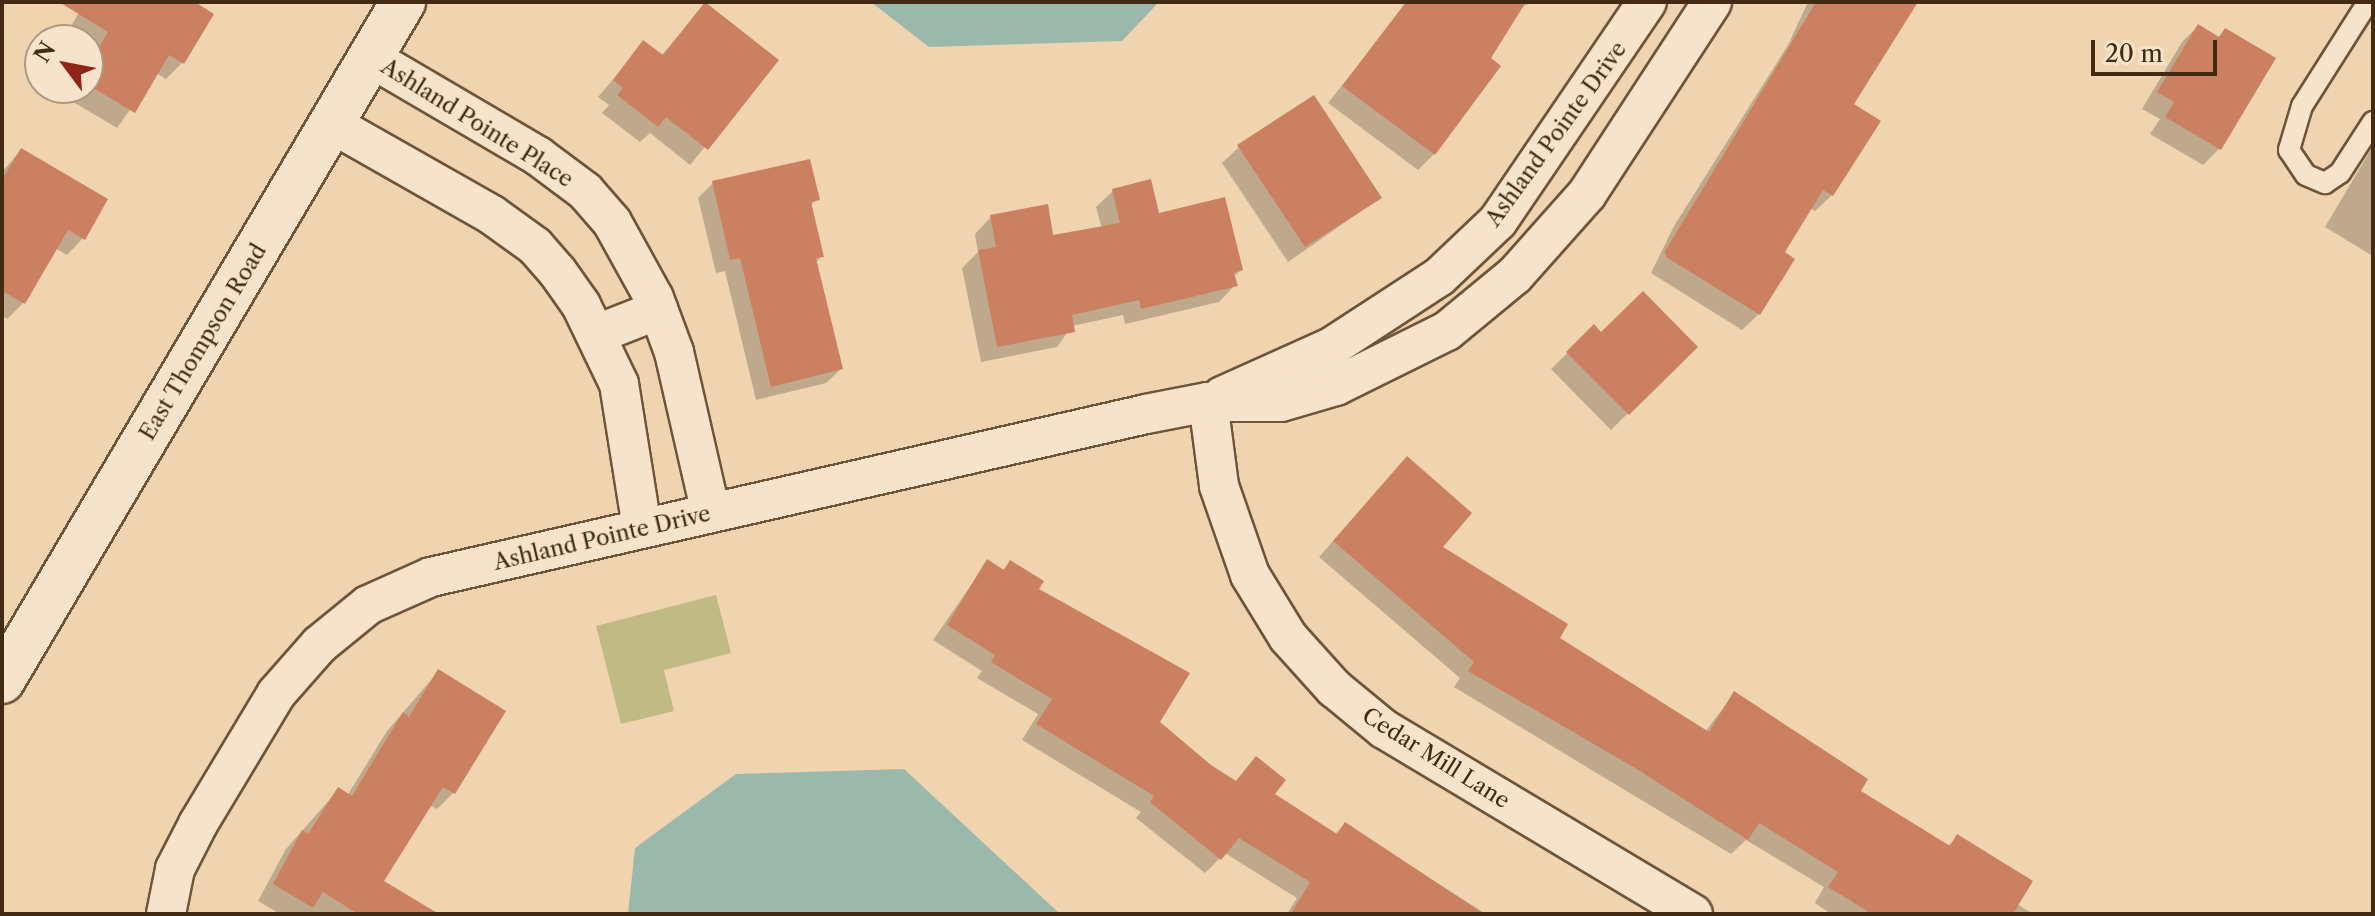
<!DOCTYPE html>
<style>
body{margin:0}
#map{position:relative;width:2375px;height:916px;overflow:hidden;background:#efd4af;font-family:"Libre Caslon Text",serif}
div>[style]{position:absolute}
.green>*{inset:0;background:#c1ba85}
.water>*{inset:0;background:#9ab8ac}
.shadow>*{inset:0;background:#0003}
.building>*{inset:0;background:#cb8062}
.roads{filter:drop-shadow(2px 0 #6e553a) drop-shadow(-2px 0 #6e553a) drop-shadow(0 2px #6e553a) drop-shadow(0 -2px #6e553a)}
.service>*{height:20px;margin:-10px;padding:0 10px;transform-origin:10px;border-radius:10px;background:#f5e3cb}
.minor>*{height:38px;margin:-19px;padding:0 19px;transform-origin:19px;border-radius:19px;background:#f5e3cb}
.secondary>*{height:44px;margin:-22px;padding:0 22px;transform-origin:22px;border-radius:22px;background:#f5e3cb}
span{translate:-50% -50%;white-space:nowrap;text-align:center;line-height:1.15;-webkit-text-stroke:7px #f5e3cb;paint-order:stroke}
.street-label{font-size:22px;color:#432b13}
.frame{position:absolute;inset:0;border:4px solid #432b13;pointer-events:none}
.north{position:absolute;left:24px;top:24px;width:80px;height:80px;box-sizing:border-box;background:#f5e3cb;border:2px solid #ae9981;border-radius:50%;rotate:302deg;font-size:22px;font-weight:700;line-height:32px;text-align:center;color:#432b13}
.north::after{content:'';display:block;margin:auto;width:28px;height:36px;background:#8f2418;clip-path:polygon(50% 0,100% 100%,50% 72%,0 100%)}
.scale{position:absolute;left:2091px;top:40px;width:126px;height:36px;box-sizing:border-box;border:4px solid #432b13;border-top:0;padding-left:10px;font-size:24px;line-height:28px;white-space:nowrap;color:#432b13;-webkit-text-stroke:6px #f5e3cb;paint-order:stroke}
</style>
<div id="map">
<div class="green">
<i style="clip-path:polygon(716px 595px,731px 653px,664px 670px,674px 711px,621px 724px,596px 626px)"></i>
</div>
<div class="water">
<i style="clip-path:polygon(871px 2px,1159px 2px,1122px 41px,929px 47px)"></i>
<i style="clip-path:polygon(904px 769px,1060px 914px,628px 914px,635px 848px,736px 774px)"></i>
</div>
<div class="shadow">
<i style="clip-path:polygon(85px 2px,191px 2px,182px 63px,166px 79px,156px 73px,117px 128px,65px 97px,70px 88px,88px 88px,88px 58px,94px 48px,88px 40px,67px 33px)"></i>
<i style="clip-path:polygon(1408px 2px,1532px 2px,1520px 8px,1434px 154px,1418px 170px,1328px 103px)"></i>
<i style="clip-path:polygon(1808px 2px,1915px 2px,1851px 105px,1832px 195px,1815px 211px,1810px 208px,1782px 253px,1759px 314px,1742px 330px,1651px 273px,1674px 226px,1788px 45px)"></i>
<i style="clip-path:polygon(705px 5px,776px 60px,690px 165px,650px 133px,640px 142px,602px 113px,609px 105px,598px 97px,644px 43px,661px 56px)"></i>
<i style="clip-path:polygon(2198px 26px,2218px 38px,2225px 30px,2273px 59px,2219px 149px,2203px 165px,2150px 134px,2160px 119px,2142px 109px,2182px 42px)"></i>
<i style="clip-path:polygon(2373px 146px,2373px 253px,2371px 255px,2325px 227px)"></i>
<i style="clip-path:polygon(1239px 147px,1380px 198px,1288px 262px,1222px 163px)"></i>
<i style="clip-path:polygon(21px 150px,83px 238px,67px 255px,55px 248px,23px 303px,7px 319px,2px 316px,2px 172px)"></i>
<i style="clip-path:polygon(713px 183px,817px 199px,810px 206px,822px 256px,815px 263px,841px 369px,826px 383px,756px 400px,725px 271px,716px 273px,698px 198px)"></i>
<i style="clip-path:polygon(1113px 191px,1241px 270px,1233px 277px,1235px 285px,1219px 302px,1125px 324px,1123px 315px,1072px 326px,1057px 347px,981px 362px,962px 268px,978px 252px,975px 234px,991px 217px,1052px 237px,1102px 229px,1096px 207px)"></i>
<i style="clip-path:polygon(1594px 327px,1601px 334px,1695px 347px,1611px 430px,1551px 369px)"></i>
<i style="clip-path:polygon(1392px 474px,1440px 547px,1557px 639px,1705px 732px,1734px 694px,1858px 792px,1947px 847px,1957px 837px,2017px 904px,2033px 914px,1831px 914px,1815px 903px,1824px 887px,1746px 840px,1731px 854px,1454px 687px,1460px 678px,1319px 557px)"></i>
<i style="clip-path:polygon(987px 562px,1002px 571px,1010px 562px,1157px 723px,1210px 767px,1235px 782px,1256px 759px,1272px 795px,1335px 834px,1345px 824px,1486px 914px,1287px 914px,1297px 898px,1225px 853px,1205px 873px,1136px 818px,1141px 812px,1022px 740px,1038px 714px,977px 678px,982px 671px,933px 640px)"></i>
<i style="clip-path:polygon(438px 672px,503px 711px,453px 793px,437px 809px,429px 805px,365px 902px,365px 914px,280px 914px,258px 901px,286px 849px,338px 790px,347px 796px,387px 731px)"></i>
</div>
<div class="building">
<i style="clip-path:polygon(59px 2px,195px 2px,214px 14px,184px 64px,169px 55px,135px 113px,88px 85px,88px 66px,108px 32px)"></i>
<i style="clip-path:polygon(705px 2px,779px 60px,708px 150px,666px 117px,658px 127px,617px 95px,623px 88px,613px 80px,643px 40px,663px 55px)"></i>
<i style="clip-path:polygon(1406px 2px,1526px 2px,1491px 58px,1501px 66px,1435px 155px,1342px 86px)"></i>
<i style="clip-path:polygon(1816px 2px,1918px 2px,1854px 104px,1881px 121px,1833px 196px,1823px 190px,1785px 252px,1795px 259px,1760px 315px,1666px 257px,1665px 251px)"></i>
<i style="clip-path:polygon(2198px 24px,2219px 37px,2225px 28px,2276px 58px,2221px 150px,2165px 117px,2174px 102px,2157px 92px)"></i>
<i style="clip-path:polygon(1314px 95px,1382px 198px,1305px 247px,1237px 145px)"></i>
<i style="clip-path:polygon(21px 148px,108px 199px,85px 240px,68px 230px,25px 304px,2px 291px,2px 180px)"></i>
<i style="clip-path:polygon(810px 159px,820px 200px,811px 202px,824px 257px,816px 258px,843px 369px,771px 387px,740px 258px,730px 260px,712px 181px)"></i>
<i style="clip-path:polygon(1151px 179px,1159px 213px,1225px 197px,1243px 270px,1234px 273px,1238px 286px,1141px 309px,1139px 300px,1072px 315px,1075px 332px,997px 347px,978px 250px,996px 247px,990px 215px,1048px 204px,1053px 235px,1120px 223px,1112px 189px)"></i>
<i style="clip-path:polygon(1643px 291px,1698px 347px,1629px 415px,1566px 352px,1594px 324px,1601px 332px)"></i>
<i style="clip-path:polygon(1407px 456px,1472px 513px,1443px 547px,1568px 624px,1560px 638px,1709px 732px,1734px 691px,1868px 779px,1861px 791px,1950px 846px,1957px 834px,2033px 881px,2013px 914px,1872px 914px,1828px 887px,1838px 872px,1759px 823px,1748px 840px,1635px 768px,1468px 671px,1474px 662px,1333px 541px)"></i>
<i style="clip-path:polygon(987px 559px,1004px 570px,1010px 560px,1044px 581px,1039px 589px,1190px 673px,1160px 722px,1211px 765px,1236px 781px,1256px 756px,1286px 780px,1275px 794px,1337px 834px,1345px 822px,1484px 914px,1291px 914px,1310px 882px,1239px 838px,1221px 860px,1150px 802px,1154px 796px,1036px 724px,1052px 699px,991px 662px,995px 655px,947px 625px)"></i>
<i style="clip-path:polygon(438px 669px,506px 711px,455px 794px,443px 787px,384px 881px,439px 914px,358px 914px,323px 892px,313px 908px,273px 884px,302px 830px,308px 834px,338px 787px,352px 796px,403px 712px,409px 717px)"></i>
</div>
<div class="roads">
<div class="service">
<i style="left:2368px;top:2px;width:123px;rotate:122.4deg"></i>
<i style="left:2302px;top:106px;width:46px;rotate:106.5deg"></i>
<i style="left:2289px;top:150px;width:30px;rotate:56deg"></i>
<i style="left:2306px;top:175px;width:21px;rotate:23deg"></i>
<i style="left:2325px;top:183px;width:18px;rotate:-34deg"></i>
<i style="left:2340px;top:173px;width:61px;rotate:-57.1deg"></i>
</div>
<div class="minor">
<i style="left:371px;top:58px;width:194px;rotate:30.4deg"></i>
<i style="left:538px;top:156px;width:59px;rotate:36.7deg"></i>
<i style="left:585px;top:191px;width:41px;rotate:48.9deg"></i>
<i style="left:612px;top:222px;width:87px;rotate:61.1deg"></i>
<i style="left:654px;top:298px;width:58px;rotate:69.7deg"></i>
<i style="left:674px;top:352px;width:165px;rotate:77.1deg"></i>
<i style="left:332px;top:124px;width:184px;rotate:29.6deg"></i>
<i style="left:492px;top:215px;width:53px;rotate:35.8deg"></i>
<i style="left:535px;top:246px;width:33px;rotate:49deg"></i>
<i style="left:557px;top:271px;width:42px;rotate:54.8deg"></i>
<i style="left:581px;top:305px;width:88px;rotate:64.3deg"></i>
<i style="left:619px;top:384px;width:146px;rotate:80.9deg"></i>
<i style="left:597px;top:334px;width:66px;rotate:-21.5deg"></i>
<i style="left:1222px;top:396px;width:122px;rotate:-24.2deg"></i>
<i style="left:1333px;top:346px;width:126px;rotate:-33.1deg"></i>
<i style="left:1439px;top:277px;width:81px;rotate:-43.5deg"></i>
<i style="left:1498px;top:221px;width:265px;rotate:-55.8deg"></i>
<i style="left:1208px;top:402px;width:85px;rotate:82.5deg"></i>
<i style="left:1219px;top:486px;width:94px;rotate:70.8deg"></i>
<i style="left:1250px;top:575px;width:73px;rotate:58.5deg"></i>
<i style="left:1288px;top:637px;width:69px;rotate:48deg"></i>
<i style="left:1334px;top:688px;width:65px;rotate:39.4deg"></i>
<i style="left:1384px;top:729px;width:360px;rotate:30.9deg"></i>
<i style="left:166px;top:914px;width:46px;rotate:-78.7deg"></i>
<i style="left:175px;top:869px;width:51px;rotate:-62.9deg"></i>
<i style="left:198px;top:824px;width:152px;rotate:-59deg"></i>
<i style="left:276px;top:694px;width:65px;rotate:-48.7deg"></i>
<i style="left:319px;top:645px;width:63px;rotate:-39.2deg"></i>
<i style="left:368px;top:605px;width:69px;rotate:-24deg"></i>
<i style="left:431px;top:577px;width:733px;rotate:-12.84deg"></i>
<i style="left:1146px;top:414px;width:63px;rotate:-11deg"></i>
<i style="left:1208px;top:402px;width:73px"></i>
<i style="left:1281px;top:402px;width:57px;rotate:-16.2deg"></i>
<i style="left:1336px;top:386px;width:124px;rotate:-26.4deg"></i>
<i style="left:1447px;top:331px;width:88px;rotate:-39.5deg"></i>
<i style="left:1515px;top:275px;width:108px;rotate:-48.4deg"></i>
<i style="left:1587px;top:194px;width:229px;rotate:-56.9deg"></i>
</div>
<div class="secondary">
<i style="left:2px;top:681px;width:789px;rotate:-59.43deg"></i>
</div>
</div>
<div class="street-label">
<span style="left:477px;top:123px;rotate:32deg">Ashland Pointe Place</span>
<span style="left:1556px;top:134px;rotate:-54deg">Ashland Pointe Drive</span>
<span style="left:203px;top:342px;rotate:-59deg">East Thompson Road</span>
<span style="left:602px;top:538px;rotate:-13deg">Ashland Pointe Drive</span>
<span style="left:1436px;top:758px;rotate:32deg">Cedar Mill Lane</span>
</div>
<div class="frame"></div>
<div class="north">N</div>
<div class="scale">20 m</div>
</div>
